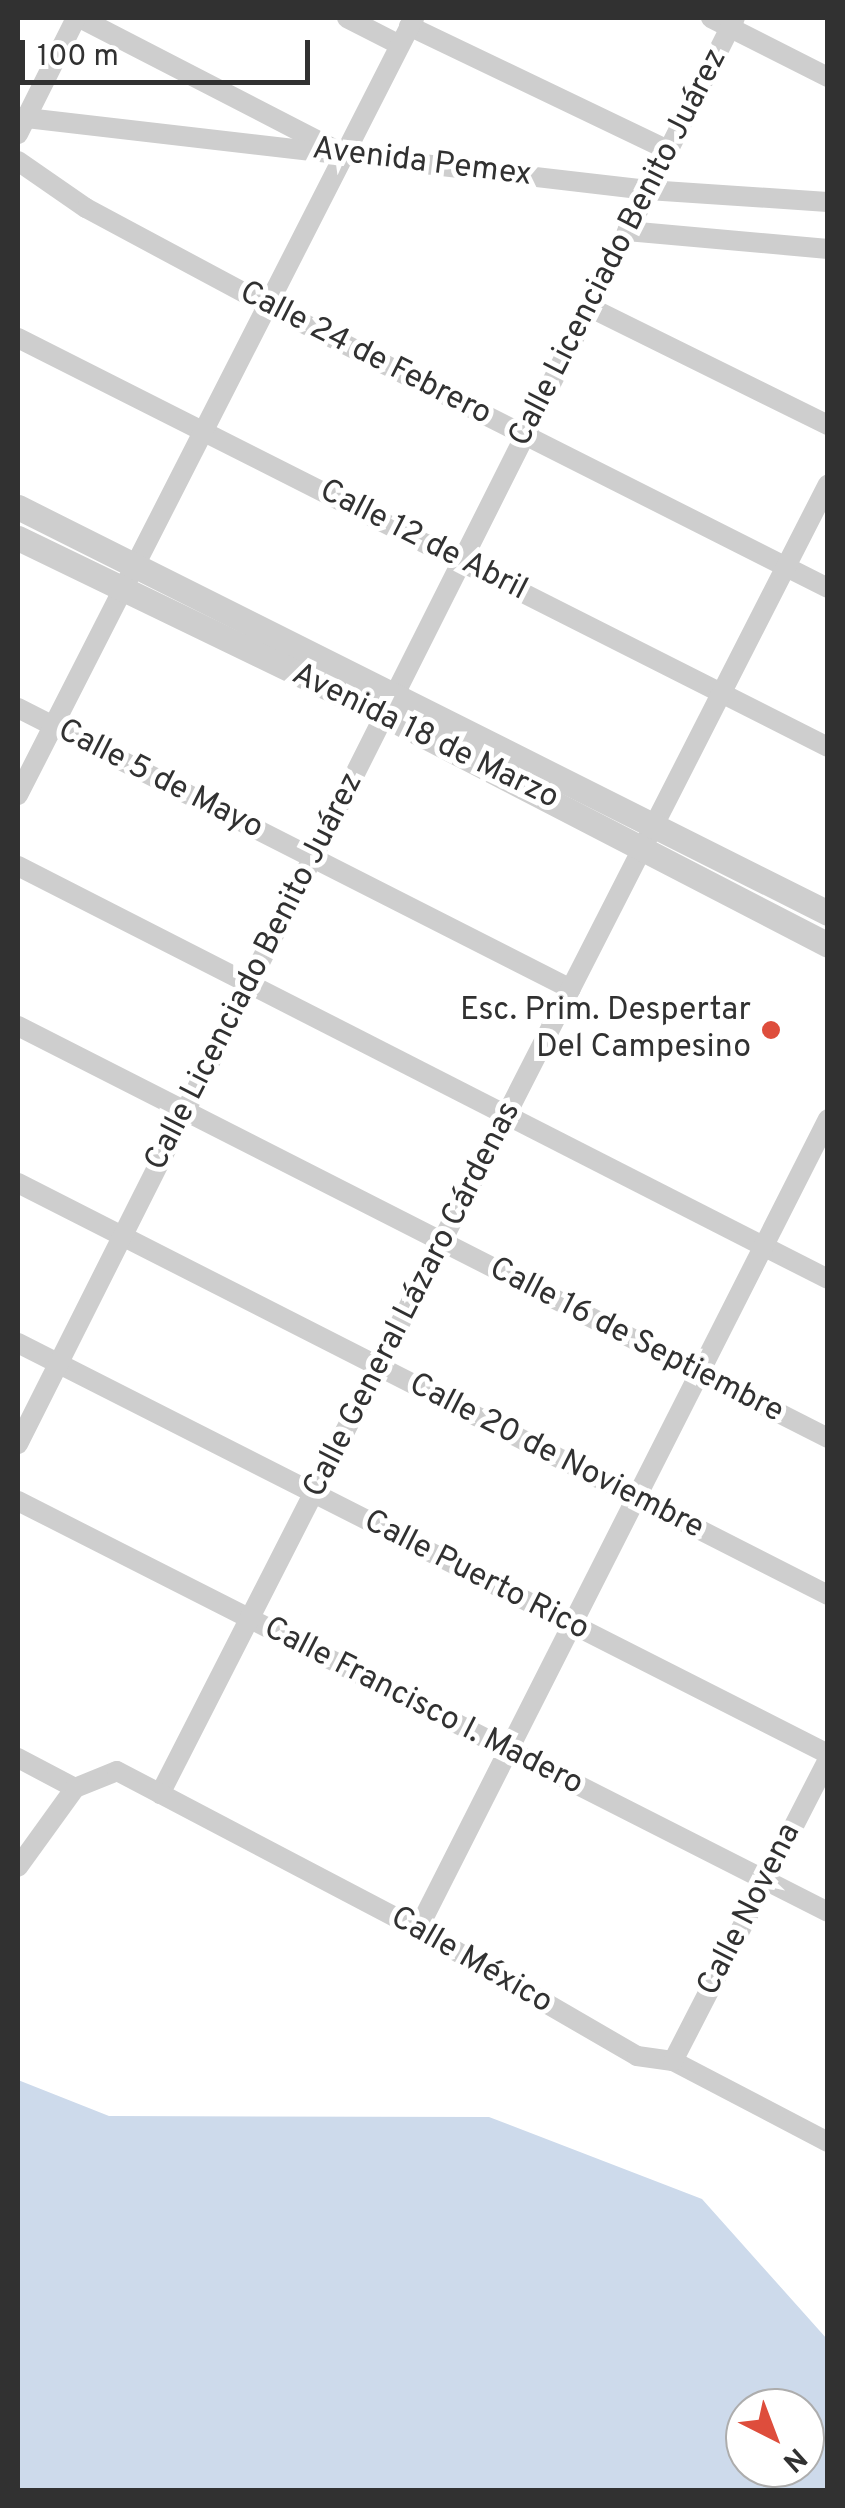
<!DOCTYPE html>
<meta charset="utf-8">
<style>
body{margin:0}
#map{position:relative;width:845px;height:2508px;overflow:hidden;background:#fff;font-family:Overpass,sans-serif}
div>[style]{position:absolute}
.water>*{inset:0;background:#cddaeb}
.minor>*{height:20px;margin:-10px;padding:0 10px;transform-origin:10px;border-radius:10px;background:#cecece}
.tertiary>*{height:25px;margin:-12.5px;padding:0 12.5px;transform-origin:12.5px;border-radius:12.5px;background:#cecece}
.dots>*{width:28px;height:28px;translate:-50% -50%;box-sizing:border-box;border:5px solid #fff;border-radius:50%}
span{translate:-50% -50%;white-space:nowrap;text-align:center;line-height:1.15;-webkit-text-stroke:10px #fff;paint-order:stroke}
.street-label{font-size:32px;color:#313131}
.poi-label{font-size:32px;color:#313131}
.right{translate:-100% -50%;text-align:right}
.frame{position:absolute;inset:0;border:20px solid #313131;pointer-events:none}
.north{position:absolute;left:725px;top:2388px;width:100px;height:100px;box-sizing:border-box;background:#fff;border:2px solid #adadad;border-radius:50%;rotate:138deg;font-size:28px;font-weight:700;line-height:40px;text-align:center;color:#313131}
.north::after{content:'';display:block;margin:auto;width:35px;height:45px;background:#de4d3c;clip-path:polygon(50% 0,100% 100%,50% 72%,0 100%)}
.scale{position:absolute;left:20px;top:40px;width:290px;height:45px;box-sizing:border-box;border:5px solid #313131;border-top:0;padding-left:12px;font-size:30px;line-height:35px;white-space:nowrap;color:#313131;-webkit-text-stroke:8px #fff;paint-order:stroke}
</style>
<div id="map">
<div class="water">
<i style="clip-path:polygon(evenodd,18px 2080px,109px 2116px,489px 2117px,702px 2199px,827px 2339px,827px 2490px,18px 2490px,18px 2080px,745px 2408px,805px 2408px,805px 2468px,745px 2468px,745px 2408px)"></i>
</div>
<div class="minor">
<i style="left:80px;top:18px;width:284px;rotate:27.3deg"></i>
<i style="left:347px;top:18px;width:59px;rotate:27deg"></i>
<i style="left:711px;top:18px;width:131px;rotate:26.8deg"></i>
<i style="left:409px;top:26px;width:287px;rotate:25.6deg"></i>
<i style="left:18px;top:117px;width:634px;rotate:6.61deg"></i>
<i style="left:648px;top:190px;width:180px;rotate:3.8deg"></i>
<i style="left:18px;top:134px;width:130px;rotate:-63.4deg"></i>
<i style="left:18px;top:161px;width:83px;rotate:34.7deg"></i>
<i style="left:86px;top:208px;width:205px;rotate:28.2deg"></i>
<i style="left:267px;top:305px;width:628px;rotate:26.77deg"></i>
<i style="left:627px;top:231px;width:202px;rotate:5.1deg"></i>
<i style="left:589px;top:307px;width:267px;rotate:26.3deg"></i>
<i style="left:18px;top:338px;width:907px;rotate:26.79deg"></i>
<i style="left:18px;top:708px;width:620px;rotate:26.94deg"></i>
<i style="left:18px;top:795px;width:872px;rotate:-62.99deg"></i>
<i style="left:18px;top:866px;width:909px;rotate:27.02deg"></i>
<i style="left:18px;top:1026px;width:909px;rotate:26.96deg"></i>
<i style="left:18px;top:1183px;width:909px;rotate:26.96deg"></i>
<i style="left:18px;top:1343px;width:908px;rotate:26.9deg"></i>
<i style="left:18px;top:1444px;width:1596px;rotate:-63.31deg"></i>
<i style="left:18px;top:1501px;width:908px;rotate:26.9deg"></i>
<i style="left:18px;top:1758px;width:64px;rotate:27.8deg"></i>
<i style="left:160px;top:1794px;width:1470px;rotate:-62.98deg"></i>
<i style="left:18px;top:1867px;width:97px;rotate:-54.2deg"></i>
<i style="left:75px;top:1788px;width:45px;rotate:-22deg"></i>
<i style="left:117px;top:1771px;width:340px;rotate:27.7deg"></i>
<i style="left:418px;top:1929px;width:253px;rotate:30.1deg"></i>
<i style="left:637px;top:2056px;width:36px;rotate:8deg"></i>
<i style="left:673px;top:2061px;width:175px;rotate:27.6deg"></i>
<i style="left:418px;top:1929px;width:908px;rotate:-63.15deg"></i>
<i style="left:673px;top:2061px;width:339px;rotate:-62.8deg"></i>
</div>
<div class="tertiary">
<i style="left:18px;top:507px;width:906px;rotate:26.62deg"></i>
<i style="left:18px;top:538px;width:407px;rotate:25.8deg"></i>
<i style="left:384px;top:715px;width:500px;rotate:27.38deg"></i>
</div>
<div class="dots">
<i style="left:771px;top:1030px;background:#de4d3c"></i>
</div>
<div class="street-label">
<span style="left:422px;top:163px;rotate:7deg">Avenida Pemex</span>
<span style="left:619px;top:248px;rotate:-63deg">Calle Licenciado Benito Juárez</span>
<span style="left:365px;top:354px;rotate:27deg">Calle 24 de Febrero</span>
<span style="left:423px;top:541px;rotate:27deg">Calle 12 de Abril</span>
<span style="left:425px;top:737px;rotate:26deg">Avenida 18 de Marzo</span>
<span style="left:160px;top:780px;rotate:27deg">Calle 5 de Mayo</span>
<span style="left:255px;top:972px;rotate:-63deg">Calle Licenciado Benito Juárez</span>
<span style="left:413px;top:1300px;rotate:-63deg">Calle General Lázaro Cárdenas</span>
<span style="left:636px;top:1341px;rotate:27deg">Calle 16 de Septiembre</span>
<span style="left:556px;top:1457px;rotate:27deg">Calle 20 de Noviembre</span>
<span style="left:476px;top:1576px;rotate:27deg">Calle Puerto Rico</span>
<span style="left:423px;top:1707px;rotate:27deg">Calle Francisco I. Madero</span>
<span style="left:750px;top:1910px;rotate:-63deg">Calle Novena</span>
<span style="left:471px;top:1961px;rotate:30deg">Calle México</span>
</div>
<div class="poi-label">
<span class="right" style="left:751px;top:1030px">Esc. Prim. Despertar<br>Del Campesino</span>
</div>
<div class="frame"></div>
<div class="north">N</div>
<div class="scale">100 m</div>
</div>
